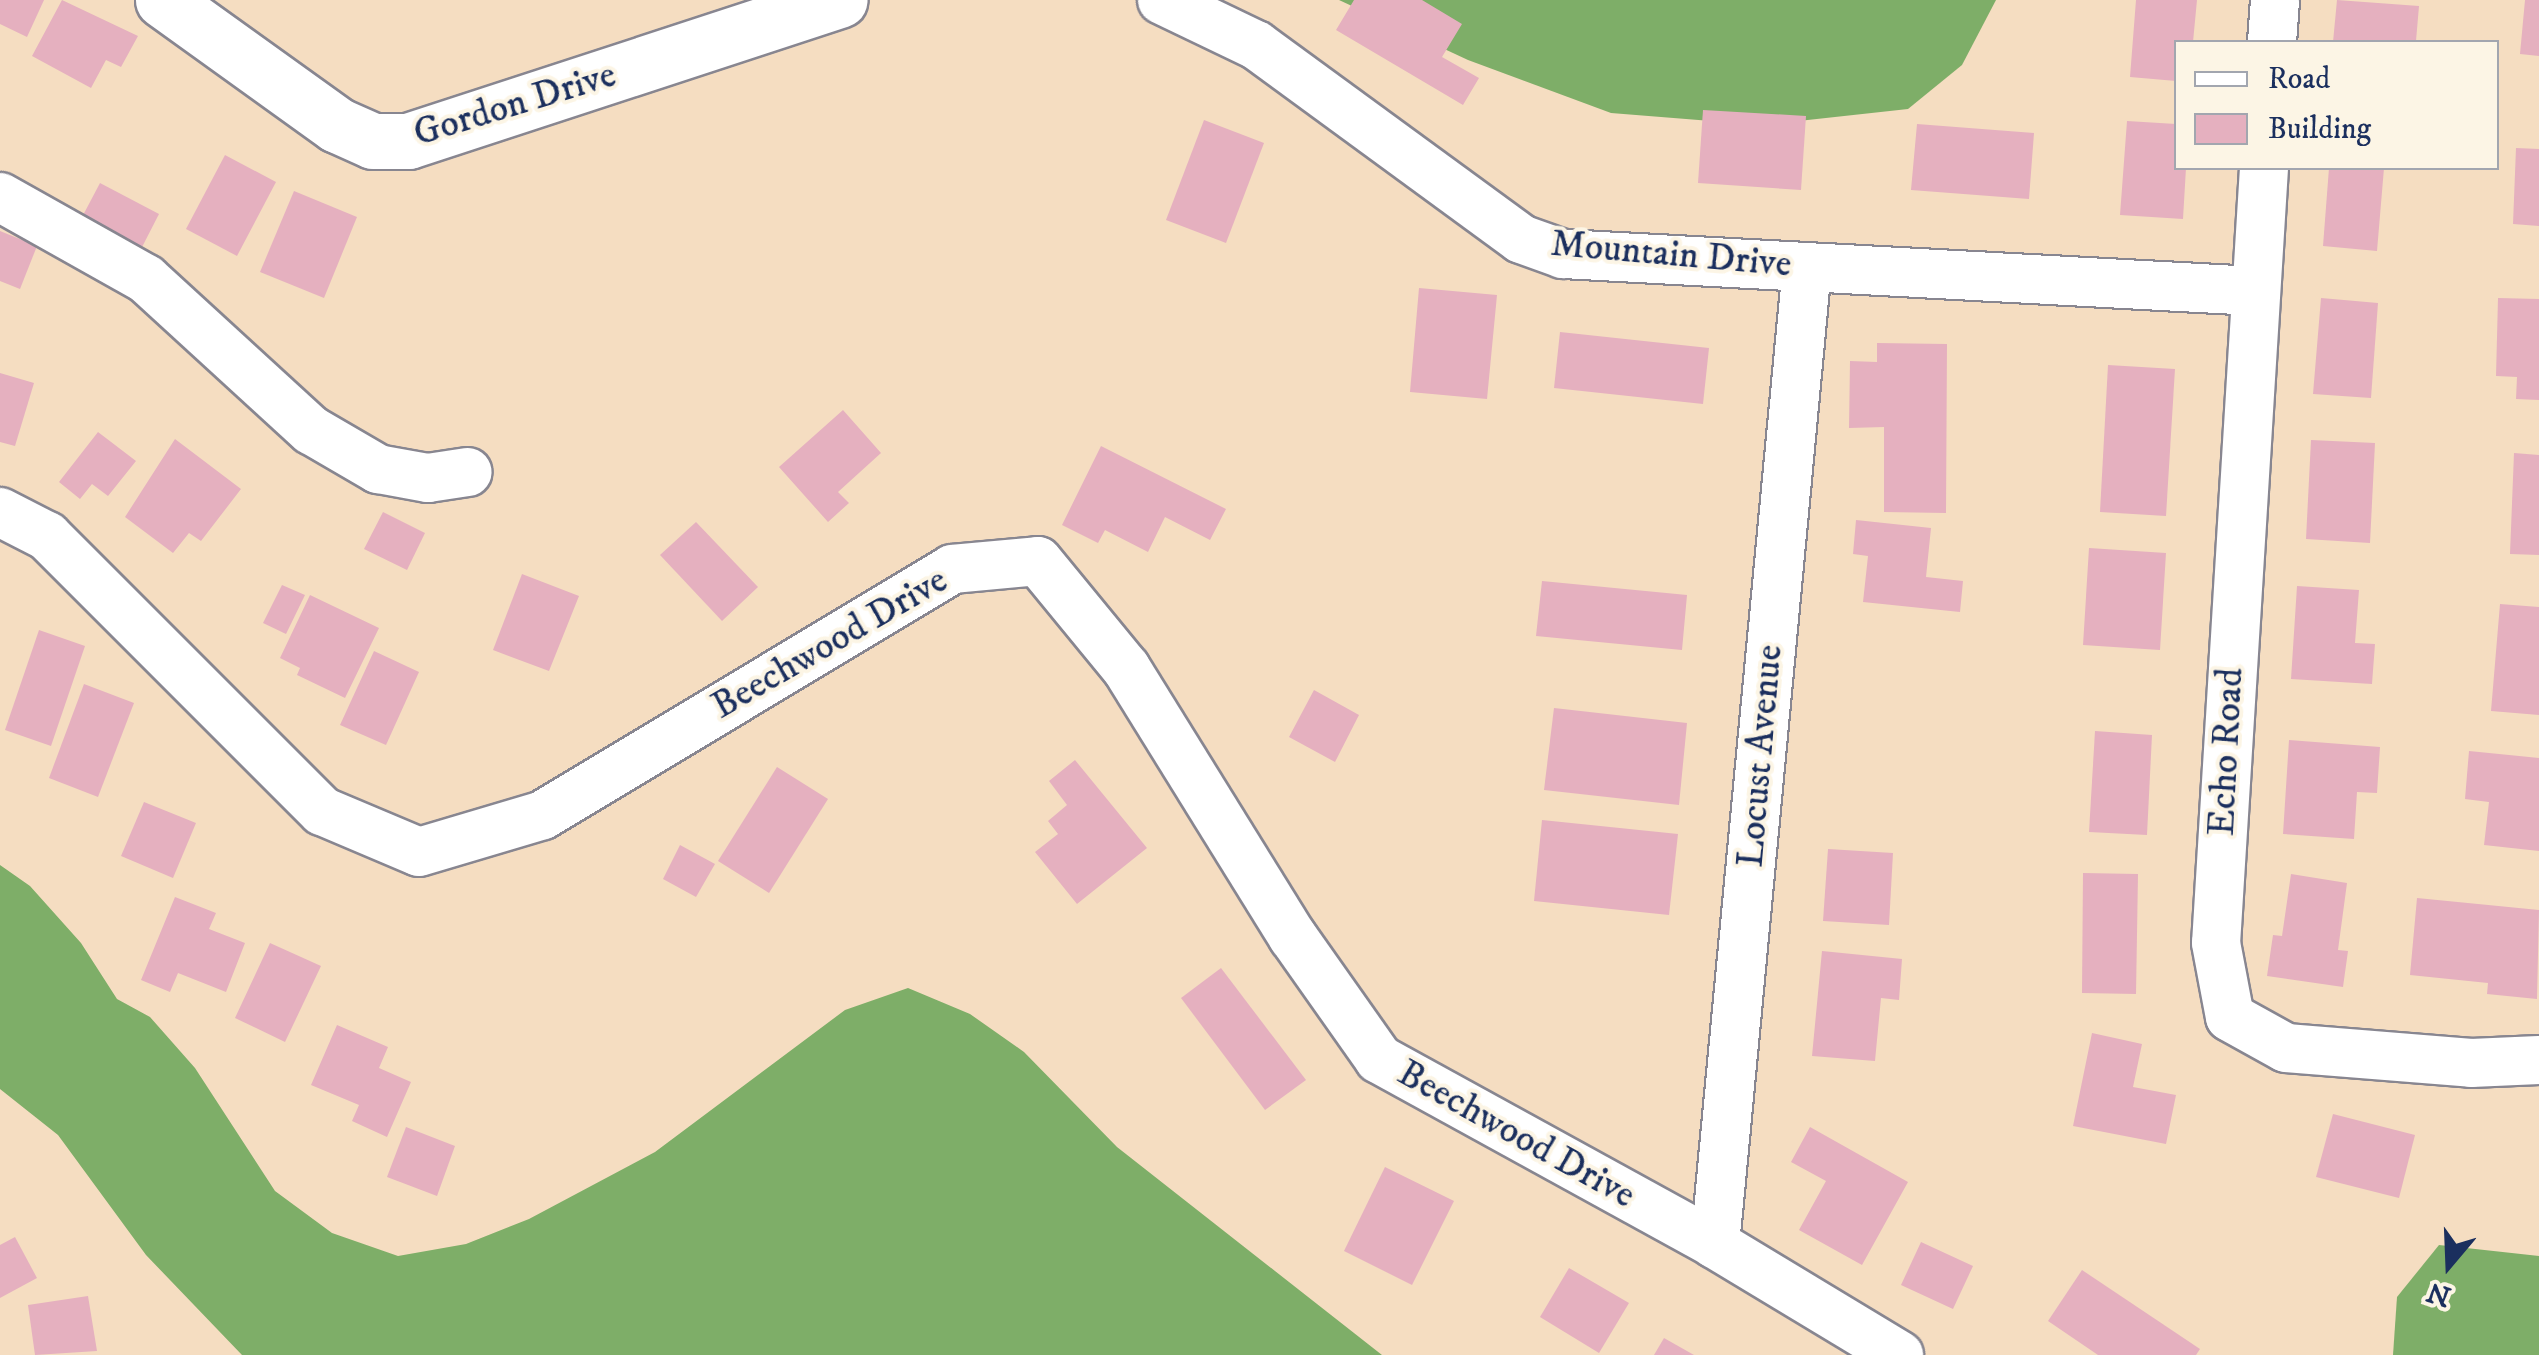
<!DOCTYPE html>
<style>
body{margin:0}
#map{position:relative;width:2539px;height:1355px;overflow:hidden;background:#f5ddc1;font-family:"IM FELL DW Pica",serif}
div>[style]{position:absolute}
.forest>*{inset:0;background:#7eae68}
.building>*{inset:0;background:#e5b0bf}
.roads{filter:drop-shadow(2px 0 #888690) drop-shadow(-2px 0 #888690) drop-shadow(0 2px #888690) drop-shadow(0 -2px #888690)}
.minor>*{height:48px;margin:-24px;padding:0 24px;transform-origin:24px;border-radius:24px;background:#fff}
.tertiary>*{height:55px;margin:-27.5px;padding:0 27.5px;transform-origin:27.5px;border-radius:27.5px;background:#fff}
span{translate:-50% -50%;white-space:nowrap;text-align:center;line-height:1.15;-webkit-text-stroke:8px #fcf5e5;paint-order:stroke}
.street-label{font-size:38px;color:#1b2f5e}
.legend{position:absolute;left:2174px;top:40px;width:325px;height:130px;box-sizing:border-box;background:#fcf5e5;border:2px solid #a2a6af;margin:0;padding:12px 18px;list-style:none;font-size:30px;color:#1b2f5e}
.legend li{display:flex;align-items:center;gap:20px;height:50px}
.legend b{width:50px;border:2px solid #a2a6af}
.north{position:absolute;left:2399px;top:1215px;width:100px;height:100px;-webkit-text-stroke:8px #fcf5e5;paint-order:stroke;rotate:199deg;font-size:28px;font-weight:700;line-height:40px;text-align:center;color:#1b2f5e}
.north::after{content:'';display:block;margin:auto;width:35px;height:45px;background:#1b2f5e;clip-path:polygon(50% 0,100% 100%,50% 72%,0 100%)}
</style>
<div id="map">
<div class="forest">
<i style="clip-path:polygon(1339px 0,1996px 0,1962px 65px,1908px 109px,1761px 125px,1611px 113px,1468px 60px)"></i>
<i style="clip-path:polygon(0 865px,30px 886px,81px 943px,117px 999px,150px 1017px,195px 1068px,275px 1191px,332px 1233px,398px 1256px,466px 1244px,529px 1219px,655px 1152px,845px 1010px,908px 988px,970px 1014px,1024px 1052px,1117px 1147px,1382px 1355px,242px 1355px,146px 1255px,58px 1135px,0 1089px)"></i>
<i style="clip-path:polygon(2439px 1245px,2539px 1256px,2539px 1355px,2393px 1355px,2397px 1297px)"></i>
</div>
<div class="building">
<i style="clip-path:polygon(0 0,44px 0,27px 37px,0 24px)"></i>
<i style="clip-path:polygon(62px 0,138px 36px,121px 67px,106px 60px,91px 88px,32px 56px)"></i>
<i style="clip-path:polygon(1354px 0,1422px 0,1462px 24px,1442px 57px,1479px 78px,1463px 105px,1336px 30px)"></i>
<i style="clip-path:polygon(2136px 0,2197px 0,2193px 42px,2176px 42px,2176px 81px,2130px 77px)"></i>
<i style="clip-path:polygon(2337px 0,2419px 6px,2416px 41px,2333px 42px)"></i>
<i style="clip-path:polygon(2525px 0,2539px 0,2539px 56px,2520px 54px)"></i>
<i style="clip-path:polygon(1703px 110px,1806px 116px,1801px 190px,1698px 183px)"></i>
<i style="clip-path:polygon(1204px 120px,1264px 143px,1226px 243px,1166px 220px)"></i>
<i style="clip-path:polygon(2127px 121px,2176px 124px,2176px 168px,2186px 168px,2183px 219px,2120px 215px)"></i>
<i style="clip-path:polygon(1917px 124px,2034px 133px,2029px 199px,1911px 190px)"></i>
<i style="clip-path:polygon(2516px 148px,2539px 149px,2539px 226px,2513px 224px)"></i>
<i style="clip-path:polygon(225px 155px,276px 182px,237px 256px,186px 229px)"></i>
<i style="clip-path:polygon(2329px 168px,2384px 168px,2377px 251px,2323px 246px)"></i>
<i style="clip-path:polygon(100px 183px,159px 214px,140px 251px,81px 219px)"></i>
<i style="clip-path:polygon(294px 191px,357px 217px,324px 298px,260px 272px)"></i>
<i style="clip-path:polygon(0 231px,37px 246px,20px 289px,0 281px)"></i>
<i style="clip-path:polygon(1419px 288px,1497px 295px,1487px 399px,1410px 392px)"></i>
<i style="clip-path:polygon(2321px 298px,2378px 303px,2371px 398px,2313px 394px)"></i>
<i style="clip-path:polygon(2498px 298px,2539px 299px,2539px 400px,2516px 399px,2517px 377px,2496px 376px)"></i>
<i style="clip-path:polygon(1560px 332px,1709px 348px,1703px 404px,1554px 388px)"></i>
<i style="clip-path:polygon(1877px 343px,1947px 344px,1946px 513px,1884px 512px,1884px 427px,1849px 428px,1850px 361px,1877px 362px)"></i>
<i style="clip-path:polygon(2108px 365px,2175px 369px,2166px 516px,2100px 512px)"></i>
<i style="clip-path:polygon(0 373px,34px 383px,15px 446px,0 442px)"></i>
<i style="clip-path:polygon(843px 410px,881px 453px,838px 492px,849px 503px,828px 522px,779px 467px)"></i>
<i style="clip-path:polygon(98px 432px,136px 461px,108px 496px,92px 484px,80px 499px,59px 482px)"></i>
<i style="clip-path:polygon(175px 439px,241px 489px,201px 541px,189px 533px,173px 553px,125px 517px)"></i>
<i style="clip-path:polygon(2311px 440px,2375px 443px,2370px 543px,2306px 539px)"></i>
<i style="clip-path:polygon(1101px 446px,1226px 509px,1210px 540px,1165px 517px,1148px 552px,1105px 530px,1098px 543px,1062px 525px)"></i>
<i style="clip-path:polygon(2514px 453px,2539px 455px,2539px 555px,2510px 554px)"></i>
<i style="clip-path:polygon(383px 512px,425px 533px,407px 570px,364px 549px)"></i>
<i style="clip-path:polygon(1856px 520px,1931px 528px,1926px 577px,1963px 581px,1960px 612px,1863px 602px,1868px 556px,1853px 554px)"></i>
<i style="clip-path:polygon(696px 522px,758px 587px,722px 621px,660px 555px)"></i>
<i style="clip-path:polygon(2089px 548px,2166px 553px,2160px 650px,2083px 645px)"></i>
<i style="clip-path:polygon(522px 574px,579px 596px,549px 671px,493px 650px)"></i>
<i style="clip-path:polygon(1542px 581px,1687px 595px,1682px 650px,1536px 636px)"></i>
<i style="clip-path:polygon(282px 585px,305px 595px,286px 634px,263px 623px)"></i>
<i style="clip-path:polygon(2297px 586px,2359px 590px,2355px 643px,2375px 644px,2372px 684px,2291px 679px)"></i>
<i style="clip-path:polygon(310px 595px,379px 628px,345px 698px,297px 675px,300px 668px,280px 658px)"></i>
<i style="clip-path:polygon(2500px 604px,2539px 607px,2539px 715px,2491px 711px)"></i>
<i style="clip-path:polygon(39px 630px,85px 646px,51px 746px,5px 730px)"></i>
<i style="clip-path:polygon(374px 651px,419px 672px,386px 745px,340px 725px)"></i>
<i style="clip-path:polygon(84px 684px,134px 703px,98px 797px,49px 778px)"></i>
<i style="clip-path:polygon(1314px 690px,1359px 715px,1335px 762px,1289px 737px)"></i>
<i style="clip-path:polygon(1554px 708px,1687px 723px,1679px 805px,1544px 790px)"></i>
<i style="clip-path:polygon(2095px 731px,2152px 735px,2147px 835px,2089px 832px)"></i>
<i style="clip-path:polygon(2289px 740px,2380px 747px,2377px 793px,2357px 792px,2354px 839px,2283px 834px)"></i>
<i style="clip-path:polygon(2469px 751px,2539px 758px,2539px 851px,2484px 845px,2489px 802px,2465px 799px)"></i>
<i style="clip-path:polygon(1075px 760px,1147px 848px,1077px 904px,1035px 852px,1058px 834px,1048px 821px,1067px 805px,1049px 781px)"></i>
<i style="clip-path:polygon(777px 767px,828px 799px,769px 893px,718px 861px)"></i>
<i style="clip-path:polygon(144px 802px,196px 823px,173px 878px,121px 856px)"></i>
<i style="clip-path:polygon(1542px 820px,1678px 834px,1669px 915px,1534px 901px)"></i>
<i style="clip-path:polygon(680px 845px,715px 864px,696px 897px,663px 879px)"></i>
<i style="clip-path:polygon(1828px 849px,1893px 853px,1889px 925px,1823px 921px)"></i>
<i style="clip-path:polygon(2083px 873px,2138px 874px,2136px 994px,2082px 993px)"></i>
<i style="clip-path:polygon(2291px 874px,2347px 883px,2338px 950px,2348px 951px,2343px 987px,2267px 976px,2273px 935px,2282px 936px)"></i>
<i style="clip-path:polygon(175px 897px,216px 913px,209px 929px,245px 943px,226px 992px,178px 973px,170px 992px,141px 980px)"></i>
<i style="clip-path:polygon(2417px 898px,2539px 910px,2537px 999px,2487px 994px,2488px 983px,2410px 975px)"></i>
<i style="clip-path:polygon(270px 943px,321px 966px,285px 1042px,235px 1018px)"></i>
<i style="clip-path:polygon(1822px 951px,1902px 959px,1899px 1000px,1881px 998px,1875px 1061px,1812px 1056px)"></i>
<i style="clip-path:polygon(1221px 968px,1306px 1080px,1265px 1110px,1181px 998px)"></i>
<i style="clip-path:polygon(337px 1025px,388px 1047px,379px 1068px,411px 1082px,387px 1137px,352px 1121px,359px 1105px,311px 1085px)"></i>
<i style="clip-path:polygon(2092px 1033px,2142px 1044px,2133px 1087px,2176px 1095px,2166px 1144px,2073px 1126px)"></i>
<i style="clip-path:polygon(2333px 1114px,2415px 1135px,2399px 1198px,2316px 1177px)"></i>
<i style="clip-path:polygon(406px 1127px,455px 1146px,437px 1196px,387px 1177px)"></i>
<i style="clip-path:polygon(1810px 1127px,1908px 1182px,1862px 1265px,1799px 1230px,1826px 1181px,1791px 1162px)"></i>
<i style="clip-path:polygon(1385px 1167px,1454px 1201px,1412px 1285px,1344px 1251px)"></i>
<i style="clip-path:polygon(15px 1237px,37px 1278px,0 1298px,0 1245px)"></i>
<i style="clip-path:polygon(1921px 1242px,1973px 1266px,1953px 1309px,1901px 1285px)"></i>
<i style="clip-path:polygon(1569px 1268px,1629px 1303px,1599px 1353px,1540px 1317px)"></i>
<i style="clip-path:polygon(2082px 1270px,2200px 1349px,2196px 1355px,2098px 1355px,2048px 1321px)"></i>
<i style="clip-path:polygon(88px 1296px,97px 1351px,35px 1355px,28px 1305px)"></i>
<i style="clip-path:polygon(1664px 1338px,1694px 1355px,1654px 1355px)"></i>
</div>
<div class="roads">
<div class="minor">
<i style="left:1162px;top:0;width:104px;rotate:25.6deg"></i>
<i style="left:1256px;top:45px;width:328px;rotate:36.2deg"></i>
<i style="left:1521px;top:239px;width:45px;rotate:19.7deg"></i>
<i style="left:1563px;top:254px;width:693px;rotate:3.06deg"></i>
<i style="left:2272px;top:42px;width:42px;rotate:-85.9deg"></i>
<i style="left:2264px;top:168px;width:776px;rotate:93.54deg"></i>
<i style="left:2216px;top:943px;width:75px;rotate:79.3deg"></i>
<i style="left:2230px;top:1017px;width:64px;rotate:29deg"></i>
<i style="left:2286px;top:1048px;width:186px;rotate:4.6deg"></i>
<i style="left:2471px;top:1063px;width:68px;rotate:-2.5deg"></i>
<i style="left:0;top:197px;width:167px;rotate:29.3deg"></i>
<i style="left:146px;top:279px;width:224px;rotate:42.5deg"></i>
<i style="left:311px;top:430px;width:78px;rotate:30.2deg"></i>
<i style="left:378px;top:469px;width:51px;rotate:10.2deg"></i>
<i style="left:428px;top:478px;width:40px;rotate:-8.5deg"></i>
<i style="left:0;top:512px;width:53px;rotate:27.1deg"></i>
<i style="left:47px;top:536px;width:389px;rotate:45deg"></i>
<i style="left:322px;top:811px;width:105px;rotate:22.9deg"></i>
<i style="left:419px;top:852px;width:129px;rotate:-16.6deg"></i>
<i style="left:543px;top:815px;width:477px;rotate:-31deg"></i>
<i style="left:952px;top:569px;width:86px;rotate:-5.3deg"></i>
<i style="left:1038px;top:561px;width:139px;rotate:50.6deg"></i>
<i style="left:1126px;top:668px;width:317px;rotate:58.2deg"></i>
<i style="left:1293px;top:937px;width:149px;rotate:54.8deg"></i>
<i style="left:1379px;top:1059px;width:384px;rotate:28.8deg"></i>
<i style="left:1715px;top:1244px;width:215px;rotate:31.1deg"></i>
<i style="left:1715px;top:1244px;width:981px;rotate:-84.62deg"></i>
</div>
<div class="tertiary">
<i style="left:163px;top:0;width:214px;rotate:35.7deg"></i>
<i style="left:337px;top:125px;width:39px;rotate:24deg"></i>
<i style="left:373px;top:141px;width:35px"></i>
<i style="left:408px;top:141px;width:454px;rotate:-18.1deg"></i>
</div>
</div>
<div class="street-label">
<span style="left:515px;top:105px;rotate:-17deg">Gordon Drive</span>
<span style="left:1671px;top:255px;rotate:5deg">Mountain Drive</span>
<span style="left:830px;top:644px;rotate:-30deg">Beechwood Drive</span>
<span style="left:2227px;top:752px;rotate:-87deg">Echo Road</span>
<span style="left:1761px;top:756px;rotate:-85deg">Locust Avenue</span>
<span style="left:1516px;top:1135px;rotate:29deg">Beechwood Drive</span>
</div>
<ul class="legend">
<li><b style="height:12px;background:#fff"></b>Road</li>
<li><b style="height:28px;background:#e5b0bf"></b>Building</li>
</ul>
<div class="north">N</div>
</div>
